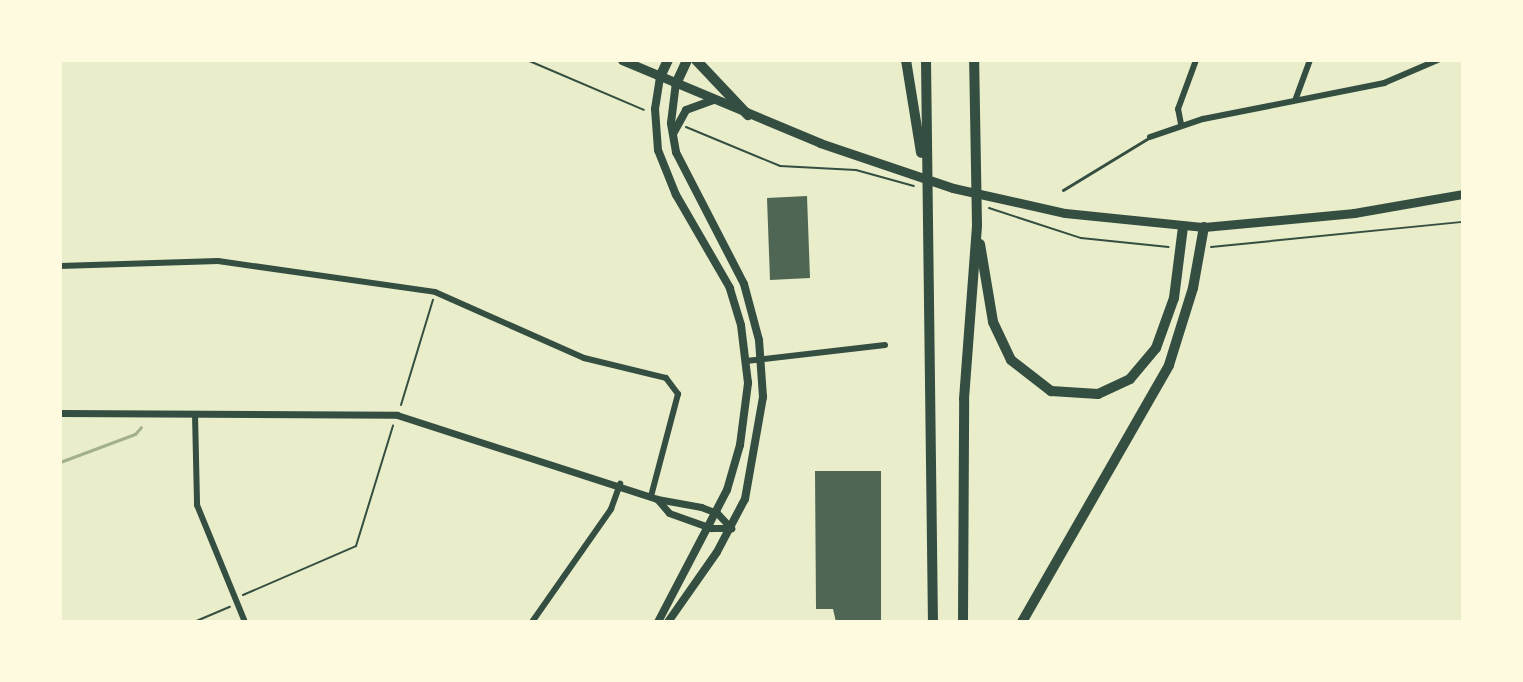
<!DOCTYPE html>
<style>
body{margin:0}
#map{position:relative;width:1523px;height:682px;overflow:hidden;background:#e9edc9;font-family:"PT Sans",sans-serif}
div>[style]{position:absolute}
.stream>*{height:3px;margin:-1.5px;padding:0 1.5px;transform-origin:1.5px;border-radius:1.5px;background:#a3b18a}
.building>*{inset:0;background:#4f6655}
.path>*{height:2px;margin:-1px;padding:0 1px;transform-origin:1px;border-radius:1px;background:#344e41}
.service>*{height:3px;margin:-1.5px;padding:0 1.5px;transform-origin:1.5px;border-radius:1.5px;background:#344e41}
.minor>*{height:6px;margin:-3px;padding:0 3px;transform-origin:3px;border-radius:3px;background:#344e41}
.tertiary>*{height:7px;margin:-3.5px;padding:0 3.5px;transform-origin:3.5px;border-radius:3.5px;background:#344e41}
.secondary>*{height:8px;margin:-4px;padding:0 4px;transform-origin:4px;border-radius:4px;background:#344e41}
.primary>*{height:9px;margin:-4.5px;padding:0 4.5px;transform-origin:4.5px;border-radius:4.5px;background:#344e41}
.motorway>*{height:10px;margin:-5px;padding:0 5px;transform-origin:5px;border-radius:5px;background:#344e41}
span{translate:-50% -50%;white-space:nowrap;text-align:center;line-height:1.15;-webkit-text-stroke:6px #fefae0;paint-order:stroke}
.frame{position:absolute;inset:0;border:62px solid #fefae0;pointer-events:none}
</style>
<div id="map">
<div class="stream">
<i style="left:60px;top:462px;width:80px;rotate:-20.5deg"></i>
<i style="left:135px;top:434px;width:9px;rotate:-49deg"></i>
</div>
<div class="building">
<i style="clip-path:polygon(807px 196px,810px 278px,770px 280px,767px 198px)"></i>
<i style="clip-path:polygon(815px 471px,881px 471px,881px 622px,836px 622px,833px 609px,816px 609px)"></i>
</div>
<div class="path">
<i style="left:527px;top:60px;width:127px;rotate:23.1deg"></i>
<i style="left:686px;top:127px;width:102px;rotate:22.5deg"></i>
<i style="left:780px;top:166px;width:76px;rotate:3deg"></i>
<i style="left:856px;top:170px;width:60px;rotate:15.4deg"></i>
<i style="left:989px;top:208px;width:97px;rotate:18.1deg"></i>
<i style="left:1081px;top:238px;width:88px;rotate:5.8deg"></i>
<i style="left:1211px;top:247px;width:253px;rotate:-5.7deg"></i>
<i style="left:401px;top:405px;width:110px;rotate:-73.1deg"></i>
<i style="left:243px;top:595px;width:123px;rotate:-23.4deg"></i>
<i style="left:356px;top:546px;width:126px;rotate:-72.9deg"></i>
<i style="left:194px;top:622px;width:39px;rotate:-23deg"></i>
</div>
<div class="service">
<i style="left:1063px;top:190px;width:102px;rotate:-31.3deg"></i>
</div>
<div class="minor">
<i style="left:1296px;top:98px;width:40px;rotate:-69.8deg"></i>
<i style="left:1181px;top:124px;width:15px;rotate:-101deg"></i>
<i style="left:1178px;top:109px;width:52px;rotate:-69.8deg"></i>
<i style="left:1150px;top:137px;width:56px;rotate:-18.8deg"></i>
<i style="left:1203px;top:119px;width:185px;rotate:-11.2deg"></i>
<i style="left:1384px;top:83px;width:59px;rotate:-23.1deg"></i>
<i style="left:60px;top:266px;width:158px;rotate:-1.8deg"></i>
<i style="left:218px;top:261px;width:219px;rotate:8.1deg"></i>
<i style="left:435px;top:292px;width:163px;rotate:23.9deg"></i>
<i style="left:584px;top:358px;width:84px;rotate:13.7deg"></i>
<i style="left:666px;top:378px;width:20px;rotate:53deg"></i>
<i style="left:678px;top:394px;width:106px;rotate:104.8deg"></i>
<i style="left:746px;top:361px;width:140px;rotate:-6.6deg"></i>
<i style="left:195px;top:414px;width:91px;rotate:88.7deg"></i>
<i style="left:197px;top:505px;width:126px;rotate:67.7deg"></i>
<i style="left:532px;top:622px;width:138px;rotate:-55deg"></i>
<i style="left:611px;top:509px;width:27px;rotate:-70deg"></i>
</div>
<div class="tertiary">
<i style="left:60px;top:413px;width:337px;rotate:0.3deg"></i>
<i style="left:397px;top:415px;width:273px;rotate:17.9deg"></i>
<i style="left:657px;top:499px;width:45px;rotate:10.3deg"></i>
<i style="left:701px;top:507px;width:17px;rotate:21deg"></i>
<i style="left:717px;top:513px;width:21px;rotate:47deg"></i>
<i style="left:657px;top:499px;width:18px;rotate:49deg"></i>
<i style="left:669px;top:513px;width:45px;rotate:19.7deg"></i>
<i style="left:711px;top:528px;width:20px"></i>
</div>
<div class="secondary">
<i style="left:674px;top:132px;width:25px;rotate:-61deg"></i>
<i style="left:686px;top:110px;width:30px;rotate:-20deg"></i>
<i style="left:658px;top:622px;width:149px;rotate:-62.4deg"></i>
<i style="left:727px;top:490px;width:47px;rotate:-73.9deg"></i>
<i style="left:740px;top:445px;width:63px;rotate:-82.6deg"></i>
<i style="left:748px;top:383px;width:58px;rotate:-96.9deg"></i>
<i style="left:741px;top:325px;width:39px;rotate:-107deg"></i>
<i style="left:730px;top:288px;width:108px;rotate:-120.1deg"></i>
<i style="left:676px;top:195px;width:48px;rotate:-111.8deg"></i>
<i style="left:658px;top:150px;width:41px;rotate:-94.2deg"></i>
<i style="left:655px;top:109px;width:32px;rotate:-81deg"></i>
<i style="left:668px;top:622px;width:85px;rotate:-55deg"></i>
<i style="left:717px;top:552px;width:60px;rotate:-62.2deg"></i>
<i style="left:745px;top:499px;width:104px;rotate:-80deg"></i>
<i style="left:763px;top:397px;width:57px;rotate:-94deg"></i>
<i style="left:759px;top:340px;width:58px;rotate:-105deg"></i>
<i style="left:744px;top:284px;width:148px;rotate:-117.3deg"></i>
<i style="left:676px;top:152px;width:29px;rotate:-100deg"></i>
<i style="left:671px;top:123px;width:39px;rotate:-83deg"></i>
</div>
<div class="primary">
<i style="left:622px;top:60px;width:215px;rotate:22.7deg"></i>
<i style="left:820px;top:143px;width:140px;rotate:18.7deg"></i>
<i style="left:953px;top:188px;width:115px;rotate:12.6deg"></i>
<i style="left:1065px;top:213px;width:140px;rotate:5.8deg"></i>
<i style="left:1204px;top:227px;width:151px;rotate:-5.3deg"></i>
<i style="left:1354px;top:213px;width:111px;rotate:-9.9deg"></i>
</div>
<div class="motorway">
<i style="left:696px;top:60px;width:76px;rotate:46.6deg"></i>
<i style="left:906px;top:60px;width:94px;rotate:80.8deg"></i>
<i style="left:926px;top:60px;width:562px;rotate:89.29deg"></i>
<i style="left:660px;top:77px;width:19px;rotate:-65deg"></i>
<i style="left:676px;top:84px;width:26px;rotate:-65deg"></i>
<i style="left:980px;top:244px;width:79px;rotate:80.5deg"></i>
<i style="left:993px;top:322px;width:42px;rotate:64.7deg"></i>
<i style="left:1011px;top:360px;width:51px;rotate:37.8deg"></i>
<i style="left:1051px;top:391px;width:47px;rotate:3.7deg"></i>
<i style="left:1098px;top:394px;width:35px;rotate:-25deg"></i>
<i style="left:1130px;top:379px;width:40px;rotate:-50deg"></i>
<i style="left:1156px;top:348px;width:53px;rotate:-70.2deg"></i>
<i style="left:1174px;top:298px;width:72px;rotate:-82.8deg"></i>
<i style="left:963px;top:622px;width:223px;rotate:-89.7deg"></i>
<i style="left:964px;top:399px;width:174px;rotate:-85.7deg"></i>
<i style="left:977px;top:225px;width:165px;rotate:-91deg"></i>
<i style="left:1022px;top:622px;width:296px;rotate:-60.2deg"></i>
<i style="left:1169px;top:365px;width:81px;rotate:-72.7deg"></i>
<i style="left:1193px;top:288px;width:62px;rotate:-79.8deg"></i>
</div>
<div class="frame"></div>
</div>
